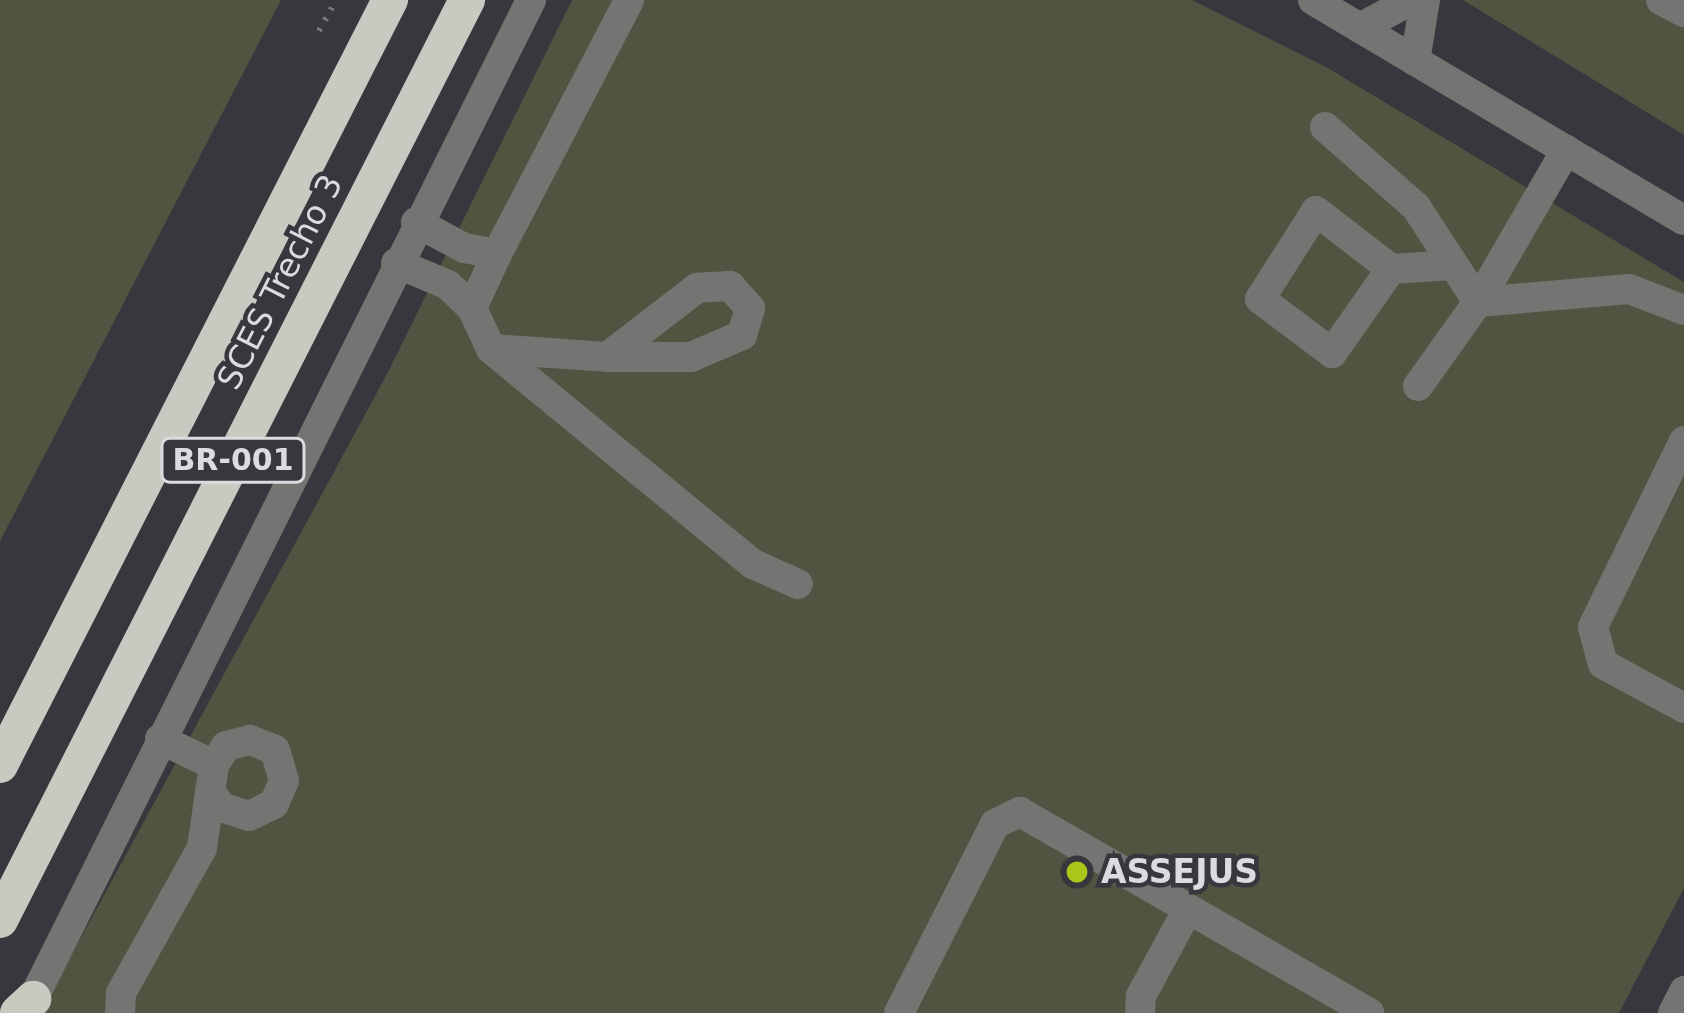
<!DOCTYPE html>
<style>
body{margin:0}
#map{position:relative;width:1684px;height:1013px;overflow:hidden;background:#37373d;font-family:"DejaVu Sans",sans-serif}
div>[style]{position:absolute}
.green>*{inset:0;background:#4f5540}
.path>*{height:6px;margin-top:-3px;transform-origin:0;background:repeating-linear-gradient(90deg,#76767b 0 3px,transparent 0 12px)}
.minor>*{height:30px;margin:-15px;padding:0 15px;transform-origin:15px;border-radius:15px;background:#747572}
.highway>*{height:36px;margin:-18px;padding:0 18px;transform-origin:18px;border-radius:18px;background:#c8cac2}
.dots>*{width:33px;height:33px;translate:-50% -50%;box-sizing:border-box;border:6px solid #37373d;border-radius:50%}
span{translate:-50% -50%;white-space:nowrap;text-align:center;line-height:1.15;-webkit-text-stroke:9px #37373d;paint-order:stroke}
.shield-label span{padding:3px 9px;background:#37373d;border:3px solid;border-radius:9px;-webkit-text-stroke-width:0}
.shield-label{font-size:30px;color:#dcdce0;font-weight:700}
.street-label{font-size:33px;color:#dcdce0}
.poi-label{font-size:33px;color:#dcdce0;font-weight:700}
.left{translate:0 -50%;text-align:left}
</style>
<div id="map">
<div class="green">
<i style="clip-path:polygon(0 0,281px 0,0 541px)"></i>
<i style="clip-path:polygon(572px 0,1192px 0,1326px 67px,1684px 282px,1684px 888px,1619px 1013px,40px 1013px,386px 376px)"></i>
<i style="clip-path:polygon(1463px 0,1684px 0,1684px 135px)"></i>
</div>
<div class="path">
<i style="left:319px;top:31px;width:35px;rotate:-61deg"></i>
</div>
<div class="minor">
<i style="left:1313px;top:0;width:431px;rotate:30.7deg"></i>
<i style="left:1661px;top:0;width:26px;rotate:28deg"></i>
<i style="left:1360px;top:28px;width:58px;rotate:-28.8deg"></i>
<i style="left:1415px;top:61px;width:62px;rotate:-80.7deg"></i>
<i style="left:1325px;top:127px;width:121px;rotate:41.3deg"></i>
<i style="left:1416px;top:207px;width:113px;rotate:56.9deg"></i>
<i style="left:1478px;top:302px;width:152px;rotate:-4.9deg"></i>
<i style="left:1629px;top:289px;width:59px;rotate:20.9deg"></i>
<i style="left:416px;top:222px;width:55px;rotate:28.4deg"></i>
<i style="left:464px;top:248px;width:34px;rotate:10deg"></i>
<i style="left:497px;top:254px;width:286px;rotate:-62.5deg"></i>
<i style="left:396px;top:263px;width:56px;rotate:22.9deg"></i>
<i style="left:448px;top:285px;width:33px;rotate:44deg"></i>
<i style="left:472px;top:308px;width:45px;rotate:65.1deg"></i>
<i style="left:491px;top:349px;width:339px;rotate:39.4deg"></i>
<i style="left:753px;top:564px;width:49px;rotate:24deg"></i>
<i style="left:1391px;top:269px;width:103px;rotate:125.1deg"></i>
<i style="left:1332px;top:353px;width:90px;rotate:-143.1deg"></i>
<i style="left:1260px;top:299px;width:104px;rotate:-57.5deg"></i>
<i style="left:1316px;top:211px;width:95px;rotate:37.7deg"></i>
<i style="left:1391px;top:269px;width:63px;rotate:-3.6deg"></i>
<i style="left:472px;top:308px;width:60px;rotate:-65.2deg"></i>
<i style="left:491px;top:349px;width:116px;rotate:3.9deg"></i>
<i style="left:607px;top:357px;width:84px"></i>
<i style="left:691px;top:357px;width:56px;rotate:-23.3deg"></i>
<i style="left:742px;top:335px;width:28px;rotate:-73deg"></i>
<i style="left:750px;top:308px;width:30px;rotate:-132deg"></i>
<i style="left:730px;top:286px;width:33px;rotate:177deg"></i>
<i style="left:697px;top:288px;width:113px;rotate:142.5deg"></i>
<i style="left:1418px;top:386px;width:103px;rotate:-54.5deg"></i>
<i style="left:1478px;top:302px;width:176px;rotate:-59.9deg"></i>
<i style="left:1684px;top:441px;width:207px;rotate:116.1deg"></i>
<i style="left:1593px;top:627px;width:38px;rotate:75deg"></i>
<i style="left:1603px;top:664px;width:92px;rotate:28.5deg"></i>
<i style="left:210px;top:791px;width:19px;rotate:55deg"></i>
<i style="left:221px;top:807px;width:29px;rotate:18deg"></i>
<i style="left:249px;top:816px;width:28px;rotate:-26deg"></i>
<i style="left:274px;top:804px;width:25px;rotate:-67deg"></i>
<i style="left:284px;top:781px;width:32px;rotate:-106deg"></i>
<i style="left:275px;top:750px;width:27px;rotate:-158deg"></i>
<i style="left:250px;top:740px;width:25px;rotate:166deg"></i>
<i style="left:226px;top:746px;width:22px;rotate:122deg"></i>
<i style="left:26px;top:1013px;width:1132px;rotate:-63.5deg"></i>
<i style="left:120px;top:1013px;width:20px;rotate:-87deg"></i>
<i style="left:121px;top:993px;width:166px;rotate:-60.8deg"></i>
<i style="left:202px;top:848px;width:84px;rotate:-81.8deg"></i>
<i style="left:214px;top:765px;width:60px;rotate:-154.3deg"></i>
<i style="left:899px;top:1013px;width:212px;rotate:-63.1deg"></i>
<i style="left:995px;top:824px;width:28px;rotate:-26deg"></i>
<i style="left:1020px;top:812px;width:403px;rotate:29.9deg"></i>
<i style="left:1140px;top:1013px;width:17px;rotate:-87deg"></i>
<i style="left:1141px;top:996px;width:99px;rotate:-61.6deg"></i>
<i style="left:1673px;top:1013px;width:25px;rotate:-63deg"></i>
</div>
<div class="highway">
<i style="left:0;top:765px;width:859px;rotate:-62.99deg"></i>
<i style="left:0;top:920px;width:1032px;rotate:-63.09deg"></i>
<i style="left:18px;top:1013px;width:21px;rotate:-43deg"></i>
</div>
<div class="dots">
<i style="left:1077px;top:872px;background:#aac719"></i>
</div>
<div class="shield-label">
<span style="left:233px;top:460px">BR-001</span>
</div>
<div class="street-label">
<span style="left:280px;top:282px;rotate:-63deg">SCES Trecho 3</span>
</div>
<div class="poi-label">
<span class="left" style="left:1101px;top:872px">ASSEJUS</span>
</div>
</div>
